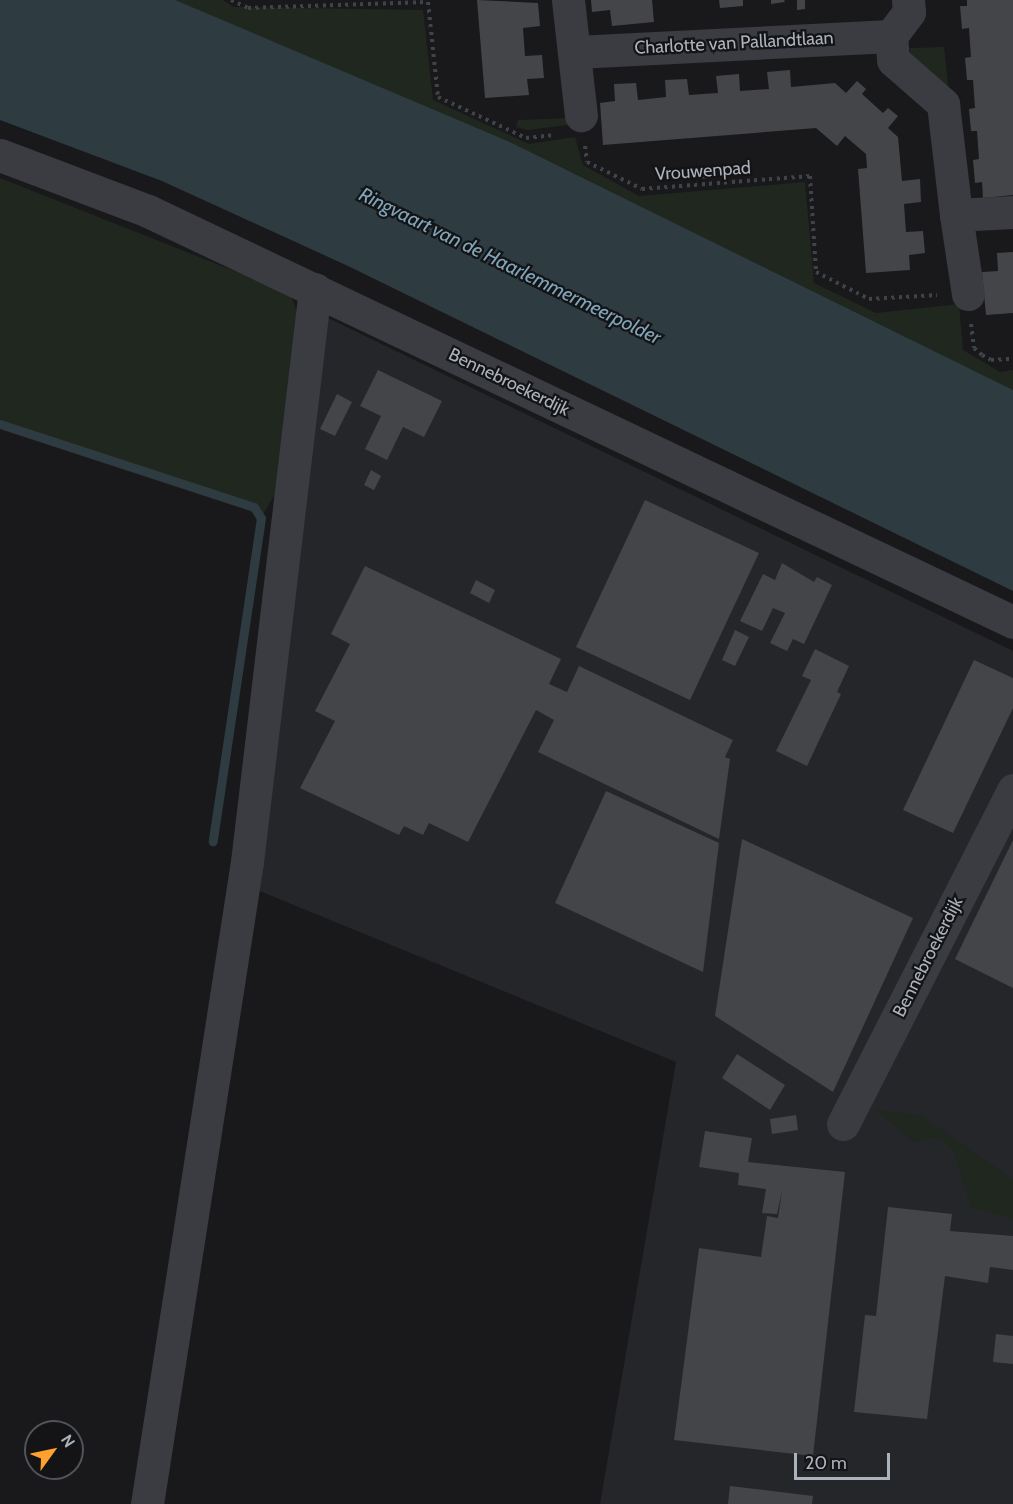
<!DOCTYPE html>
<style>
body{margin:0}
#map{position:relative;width:1013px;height:1504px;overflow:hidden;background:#19191c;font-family:Cabin,sans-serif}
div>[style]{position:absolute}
.built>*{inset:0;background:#252629}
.green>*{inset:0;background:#1f271f}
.water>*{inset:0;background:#2e3b41}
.stream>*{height:9px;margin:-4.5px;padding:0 4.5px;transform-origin:4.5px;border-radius:4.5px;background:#2e3b41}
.building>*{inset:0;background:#434549}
.path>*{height:4px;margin-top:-2px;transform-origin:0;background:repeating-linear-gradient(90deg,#404348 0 3px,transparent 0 7.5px)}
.minor>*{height:33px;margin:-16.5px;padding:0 16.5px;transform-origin:16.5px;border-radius:16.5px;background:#3a3c41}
span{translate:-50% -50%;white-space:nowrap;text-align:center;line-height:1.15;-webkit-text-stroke:4.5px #141417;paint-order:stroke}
.street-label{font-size:18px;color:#abb2bc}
.water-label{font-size:20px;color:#80a5b9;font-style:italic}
.north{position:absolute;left:24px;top:1420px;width:60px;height:60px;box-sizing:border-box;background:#141417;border:2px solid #505359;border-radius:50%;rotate:57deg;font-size:16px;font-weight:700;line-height:24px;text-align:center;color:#abb2bc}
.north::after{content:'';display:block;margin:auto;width:21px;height:27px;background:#ffa12e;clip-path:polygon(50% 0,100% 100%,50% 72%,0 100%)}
.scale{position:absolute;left:794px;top:1453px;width:96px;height:27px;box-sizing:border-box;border:3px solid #abb2bc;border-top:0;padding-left:8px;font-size:18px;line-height:21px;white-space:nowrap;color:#abb2bc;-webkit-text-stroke:4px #141417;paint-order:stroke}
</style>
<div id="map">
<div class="built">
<i style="clip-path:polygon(324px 316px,1013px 651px,1013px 1504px,600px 1504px,676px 1062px,255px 889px)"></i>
</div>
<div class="green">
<i style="clip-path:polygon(173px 0,223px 0,233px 7px,423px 10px,433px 100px,529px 144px,575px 137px,583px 165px,639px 196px,805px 182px,814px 283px,876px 313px,959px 304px,963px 350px,1000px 372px,1013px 370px,1013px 390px,510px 142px)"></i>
<i style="clip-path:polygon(944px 47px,949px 94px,912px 64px,910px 48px)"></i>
<i style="clip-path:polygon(575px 118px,576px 124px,528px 130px,516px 127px,518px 120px)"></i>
<i style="clip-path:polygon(0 178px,290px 293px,297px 312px,275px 494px,261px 518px,254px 507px,0 424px)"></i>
<i style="clip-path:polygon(875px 1109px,922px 1116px,1013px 1179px,1013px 1219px,971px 1207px,953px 1150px,940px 1137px,913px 1142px)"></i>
</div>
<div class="water">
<i style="clip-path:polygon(0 0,175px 0,510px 142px,1013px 390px,1013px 591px,348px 266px,162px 181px,0 120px)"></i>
</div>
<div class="stream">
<i style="left:0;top:424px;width:267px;rotate:18.1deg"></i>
<i style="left:254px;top:507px;width:13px;rotate:58deg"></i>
<i style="left:261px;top:518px;width:327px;rotate:98.5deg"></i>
</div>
<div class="building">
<i style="clip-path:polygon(477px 0,538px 3px,540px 26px,523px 28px,525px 56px,542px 55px,544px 78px,527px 79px,529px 95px,485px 98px)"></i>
<i style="clip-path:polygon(591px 0,652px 0,654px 22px,612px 26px,610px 10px,592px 12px)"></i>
<i style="clip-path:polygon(719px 0,743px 0,743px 6px,720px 8px)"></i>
<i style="clip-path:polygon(771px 0,784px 0,785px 2px,771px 4px)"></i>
<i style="clip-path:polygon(797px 0,805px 0,805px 9px,797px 10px)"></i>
<i style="clip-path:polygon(967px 0,1013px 0,1013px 195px,983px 198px,982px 182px,975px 183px,973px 160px,979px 159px,977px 131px,971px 131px,969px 109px,975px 108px,973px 80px,967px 80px,965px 58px,971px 57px,970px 43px,969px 28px,962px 29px,960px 6px,967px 6px)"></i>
<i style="clip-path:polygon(790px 70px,791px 87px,835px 83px,846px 93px,857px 81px,866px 89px,862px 94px,883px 113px,888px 108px,898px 116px,888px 128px,898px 137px,902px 181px,920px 179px,921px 202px,904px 204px,906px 232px,923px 231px,925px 253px,909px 255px,910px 270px,866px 273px,858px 169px,867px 168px,866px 154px,845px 136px,837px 146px,816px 128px,603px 145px,600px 103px,615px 101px,614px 84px,636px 83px,638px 100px,666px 97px,665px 80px,687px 79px,689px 95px,703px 94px,718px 93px,716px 76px,739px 74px,740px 91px,769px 89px,767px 72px)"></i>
<i style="clip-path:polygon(699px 167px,706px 167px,708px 178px,700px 179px)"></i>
<i style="clip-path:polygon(1013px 252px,1013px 313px,986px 315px,982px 272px,998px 271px,997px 253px)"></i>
<i style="clip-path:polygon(378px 370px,442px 401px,424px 437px,403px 427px,387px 460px,365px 449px,381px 416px,360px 406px)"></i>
<i style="clip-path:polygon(337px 394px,352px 402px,335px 436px,320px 429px)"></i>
<i style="clip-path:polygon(371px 470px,381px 476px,374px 490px,364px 485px)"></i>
<i style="clip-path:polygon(645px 500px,759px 553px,690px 700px,576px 647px)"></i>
<i style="clip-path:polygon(782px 563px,814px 582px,817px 577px,832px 585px,804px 644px,793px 639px,787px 651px,770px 643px,785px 613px,773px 608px,762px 631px,740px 621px,763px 574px,775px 580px)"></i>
<i style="clip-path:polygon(365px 566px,561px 659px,549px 684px,567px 692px,579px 666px,733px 740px,725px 757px,730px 759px,719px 839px,538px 752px,554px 720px,536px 710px,468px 842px,429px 823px,423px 835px,404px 826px,399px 835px,300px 788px,335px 721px,315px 711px,350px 644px,331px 634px)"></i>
<i style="clip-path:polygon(476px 580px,495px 590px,489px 603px,470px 593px)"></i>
<i style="clip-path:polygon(735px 630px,749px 637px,735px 666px,722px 660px)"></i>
<i style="clip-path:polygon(815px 649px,849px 666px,837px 692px,841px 694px,807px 766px,776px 751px,811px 680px,802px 676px)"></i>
<i style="clip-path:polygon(974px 660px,1013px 678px,1013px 708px,953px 833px,903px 810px)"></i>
<i style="clip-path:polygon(606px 791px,719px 843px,703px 972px,555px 903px)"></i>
<i style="clip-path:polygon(742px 839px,913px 918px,833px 1092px,715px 1016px)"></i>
<i style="clip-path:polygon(1013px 840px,1013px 988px,955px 959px)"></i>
<i style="clip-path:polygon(737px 1054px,785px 1085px,770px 1110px,722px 1078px)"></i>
<i style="clip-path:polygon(796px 1115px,798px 1130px,772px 1134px,770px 1119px)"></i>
<i style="clip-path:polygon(705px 1131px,752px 1138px,748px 1162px,845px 1172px,813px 1456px,674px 1440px,699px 1248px,761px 1257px,767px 1216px,778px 1218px,782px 1191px,777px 1214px,762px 1213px,766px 1189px,738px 1185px,739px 1173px,699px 1167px)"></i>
<i style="clip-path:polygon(888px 1207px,952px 1214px,950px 1231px,1013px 1236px,1013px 1270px,990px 1267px,988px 1283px,945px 1276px,927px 1419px,854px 1412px,865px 1315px,876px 1316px)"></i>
<i style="clip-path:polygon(996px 1334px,1013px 1336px,1013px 1364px,993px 1362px)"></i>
<i style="clip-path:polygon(730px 1486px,813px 1496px,812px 1504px,728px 1504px)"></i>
</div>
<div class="path">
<i style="left:231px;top:0;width:19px;rotate:25deg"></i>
<i style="left:248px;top:8px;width:180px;rotate:-1.9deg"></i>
<i style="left:428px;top:2px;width:96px;rotate:84deg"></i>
<i style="left:438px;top:97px;width:97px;rotate:25deg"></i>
<i style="left:526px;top:138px;width:30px;rotate:-6deg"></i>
<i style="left:585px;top:146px;width:16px;rotate:83deg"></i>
<i style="left:587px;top:162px;width:61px;rotate:26.1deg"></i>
<i style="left:642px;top:189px;width:169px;rotate:-4.4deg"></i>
<i style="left:810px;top:176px;width:96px;rotate:86.4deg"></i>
<i style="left:816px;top:272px;width:59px;rotate:27deg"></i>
<i style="left:869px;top:299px;width:68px;rotate:-3.4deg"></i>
<i style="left:971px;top:324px;width:24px;rotate:83deg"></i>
<i style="left:974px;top:348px;width:11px;rotate:41deg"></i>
<i style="left:982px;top:355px;width:10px;rotate:29deg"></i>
<i style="left:991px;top:360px;width:22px;rotate:-3deg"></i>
</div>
<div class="minor">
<i style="left:568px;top:0;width:116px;rotate:83.6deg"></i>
<i style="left:908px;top:0;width:12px;rotate:85deg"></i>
<i style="left:909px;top:12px;width:30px;rotate:127deg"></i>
<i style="left:891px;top:36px;width:24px;rotate:85deg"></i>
<i style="left:893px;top:60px;width:67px;rotate:41.3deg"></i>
<i style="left:943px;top:104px;width:112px;rotate:83.3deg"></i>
<i style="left:956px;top:215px;width:57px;rotate:-3deg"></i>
<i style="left:576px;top:52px;width:315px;rotate:-2.9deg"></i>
<i style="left:0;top:155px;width:158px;rotate:20.7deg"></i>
<i style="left:148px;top:211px;width:958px;rotate:25.41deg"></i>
<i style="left:956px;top:215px;width:80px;rotate:81.4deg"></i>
<i style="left:843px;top:1124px;width:375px;rotate:-63deg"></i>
<i style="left:147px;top:1504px;width:650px;rotate:-81.15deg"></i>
<i style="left:247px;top:862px;width:577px;rotate:-83.23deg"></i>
</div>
<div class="street-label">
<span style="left:734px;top:43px;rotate:-3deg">Charlotte van Pallandtlaan</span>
<span style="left:703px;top:171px;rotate:-4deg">Vrouwenpad</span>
<span style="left:509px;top:382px;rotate:26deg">Bennebroekerdijk</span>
<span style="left:928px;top:957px;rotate:-63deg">Bennebroekerdijk</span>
</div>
<div class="water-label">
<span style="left:510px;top:266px;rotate:26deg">Ringvaart van de Haarlemmermeerpolder</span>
</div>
<div class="north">N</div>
<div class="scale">20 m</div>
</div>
